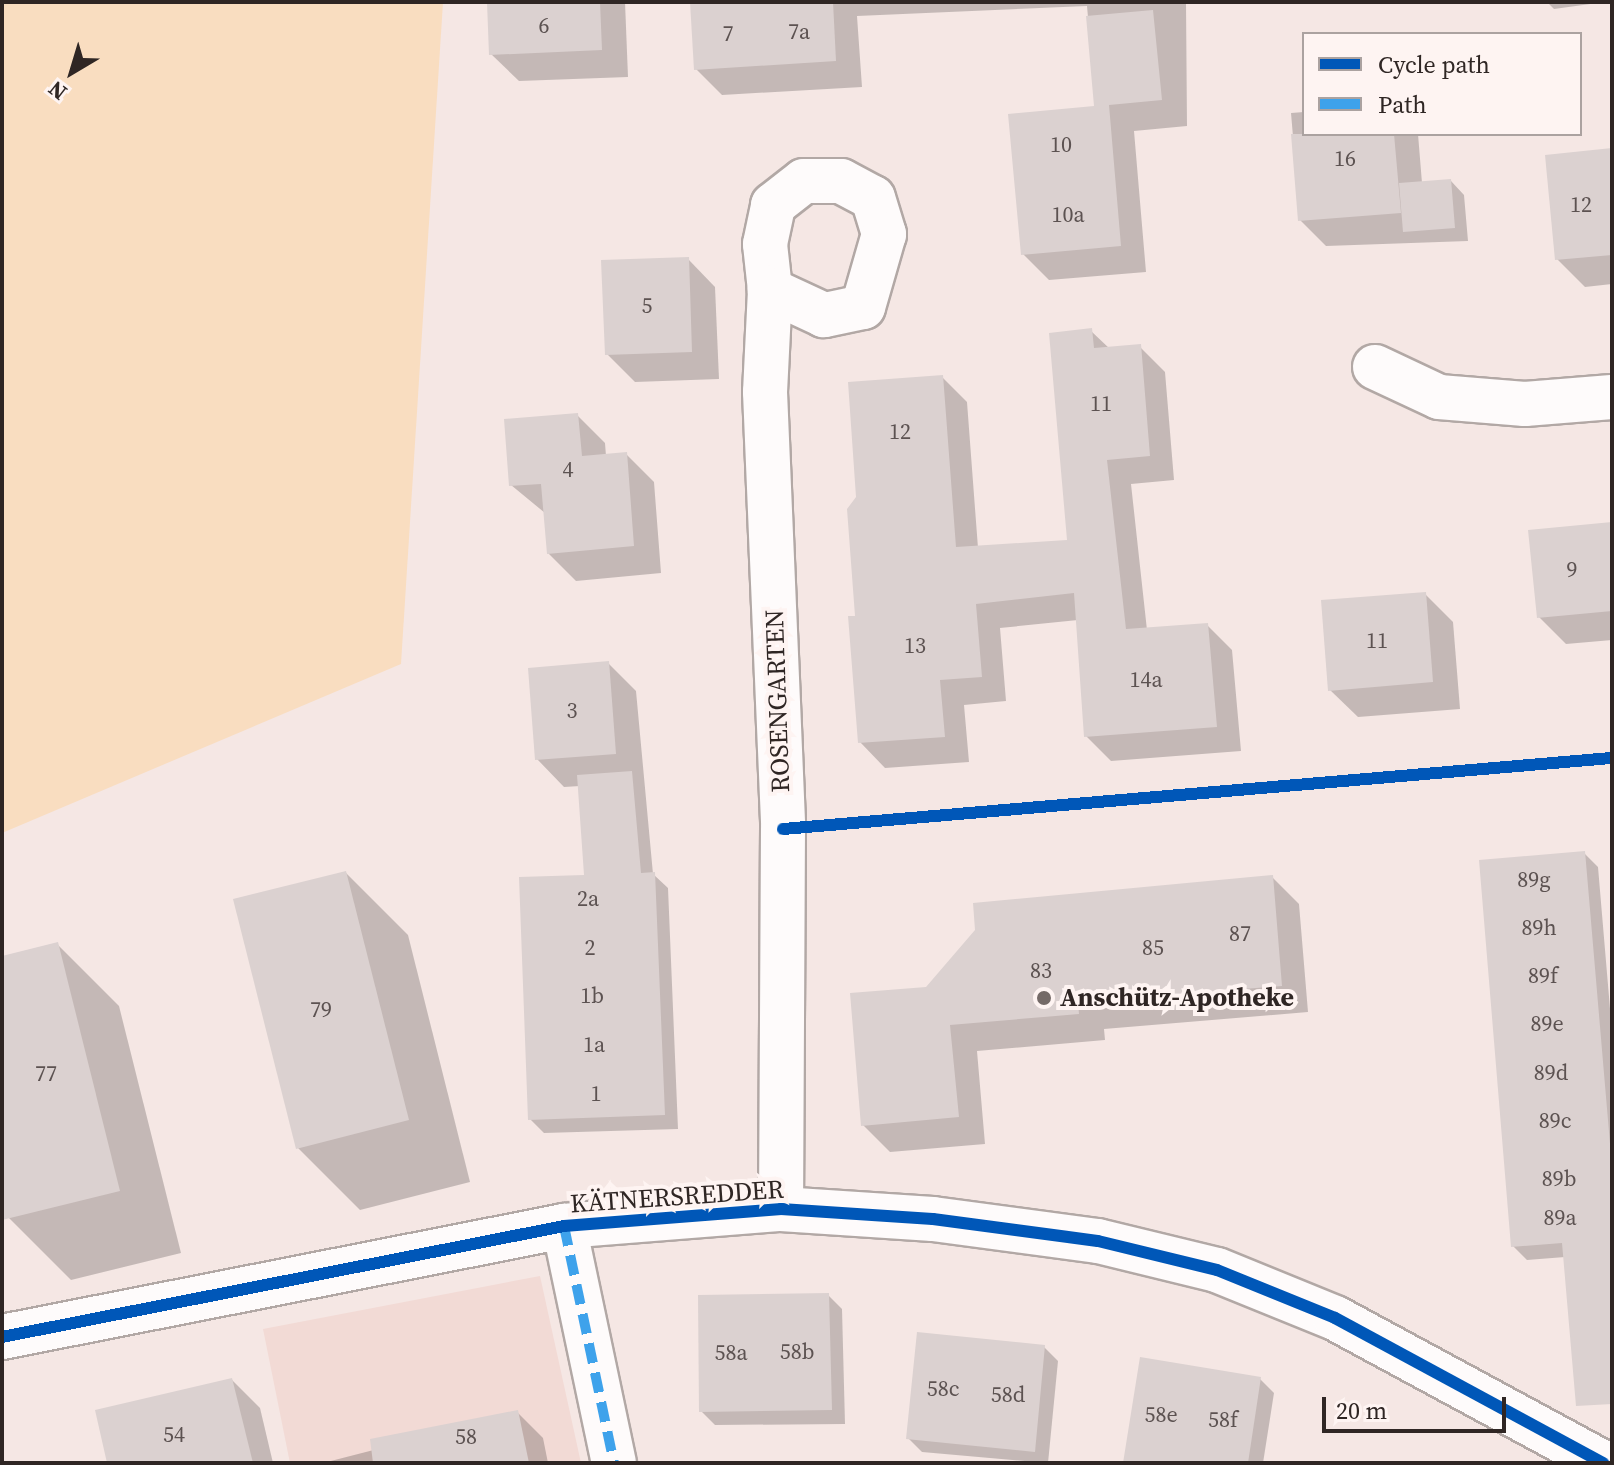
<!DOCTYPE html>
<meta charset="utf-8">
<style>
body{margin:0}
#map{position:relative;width:1614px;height:1465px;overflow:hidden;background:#f5e7e4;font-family:"Source Serif 4",serif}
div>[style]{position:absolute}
.built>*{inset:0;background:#f2dad5}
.green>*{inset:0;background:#f9ddc0}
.shadow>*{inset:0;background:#0003}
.building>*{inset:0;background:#dbd1d0}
.roads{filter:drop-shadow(2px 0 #b2a8a5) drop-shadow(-2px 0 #b2a8a5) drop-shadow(0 2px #b2a8a5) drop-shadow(0 -2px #b2a8a5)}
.street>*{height:44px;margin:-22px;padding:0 22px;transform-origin:22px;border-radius:22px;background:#fefbfb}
.quiet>*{height:10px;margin-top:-5px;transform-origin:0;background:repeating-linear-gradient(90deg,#3ea2eb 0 20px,transparent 0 30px)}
.cycleway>*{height:12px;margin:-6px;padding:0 6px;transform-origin:6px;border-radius:6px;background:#0057b8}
.dots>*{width:22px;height:22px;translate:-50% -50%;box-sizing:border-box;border:4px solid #fef4f2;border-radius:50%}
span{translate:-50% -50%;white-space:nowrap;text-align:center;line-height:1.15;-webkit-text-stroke:8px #fef4f2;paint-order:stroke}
.number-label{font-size:22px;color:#5c5251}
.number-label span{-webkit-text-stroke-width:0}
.street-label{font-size:26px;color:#2f2624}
.poi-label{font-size:26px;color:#2f2624;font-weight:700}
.left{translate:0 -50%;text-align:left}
.frame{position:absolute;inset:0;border:4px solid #2f2624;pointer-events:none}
.legend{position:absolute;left:1302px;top:32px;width:280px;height:104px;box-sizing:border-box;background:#fef4f2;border:2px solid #aba2a0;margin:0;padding:10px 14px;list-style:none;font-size:24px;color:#2f2624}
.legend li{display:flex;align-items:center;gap:16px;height:40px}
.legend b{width:40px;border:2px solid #aba2a0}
.north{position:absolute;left:32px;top:32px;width:80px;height:80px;-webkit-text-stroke:6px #fef4f2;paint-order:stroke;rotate:218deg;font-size:22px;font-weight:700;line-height:32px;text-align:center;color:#2f2624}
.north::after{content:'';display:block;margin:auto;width:28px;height:36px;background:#2f2624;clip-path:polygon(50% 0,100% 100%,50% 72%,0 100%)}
.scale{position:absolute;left:1322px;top:1397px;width:184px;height:36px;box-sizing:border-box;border:4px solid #2f2624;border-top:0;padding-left:10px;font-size:24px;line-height:28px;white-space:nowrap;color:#2f2624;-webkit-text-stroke:6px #fef4f2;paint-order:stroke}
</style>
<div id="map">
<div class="built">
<i style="clip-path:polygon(540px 1276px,581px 1463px,290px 1463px,263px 1329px)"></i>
</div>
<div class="green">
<i style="clip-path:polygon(2px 2px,443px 2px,401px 664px,2px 833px)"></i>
</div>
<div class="shadow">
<i style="clip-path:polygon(489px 2px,625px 2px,628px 77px,519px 81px,491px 54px)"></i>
<i style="clip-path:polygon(692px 2px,1186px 2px,1187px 126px,1134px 131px,1146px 272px,1049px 280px,1023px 254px,1096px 108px,1087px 6px,857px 16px,862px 87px,722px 95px,696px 69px)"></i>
<i style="clip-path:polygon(1547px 2px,1605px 2px,1554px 9px)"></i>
<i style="clip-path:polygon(1304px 112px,1304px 134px,1418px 134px,1422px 183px,1451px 181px,1464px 195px,1468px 241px,1326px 246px,1300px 220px,1291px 113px)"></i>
<i style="clip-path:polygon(1612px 150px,1612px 284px,1585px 287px,1557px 259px)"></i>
<i style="clip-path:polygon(688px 259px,715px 287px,719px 379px,635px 382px,607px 354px)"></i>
<i style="clip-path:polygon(1091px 331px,1110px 349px,1140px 347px,1165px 372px,1174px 480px,1131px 484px,1147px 630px,1207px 625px,1232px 650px,1241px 751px,1111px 761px,1086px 736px,1078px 620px,1000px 628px,1006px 701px,964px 705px,969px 762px,885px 768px,860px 742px,857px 617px,942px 377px,967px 402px,978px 548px,1070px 542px)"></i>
<i style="clip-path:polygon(577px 415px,605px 443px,606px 456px,626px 454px,654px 482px,661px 573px,576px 581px,548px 553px,545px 513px,511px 485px)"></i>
<i style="clip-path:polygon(1612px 524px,1612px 640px,1566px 644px,1539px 617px)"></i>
<i style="clip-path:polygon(1425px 594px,1453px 622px,1460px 709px,1358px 717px,1330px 690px)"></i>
<i style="clip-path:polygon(608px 663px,636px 691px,653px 874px,668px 888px,678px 1129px,544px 1133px,530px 1119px,586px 877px,580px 786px,564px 787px,537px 759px)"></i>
<i style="clip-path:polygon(1584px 853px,1598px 867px,1612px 1032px,1612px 1343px,1565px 1257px,1527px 1260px,1513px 1246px)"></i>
<i style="clip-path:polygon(346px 873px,408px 935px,470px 1182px,360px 1210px,298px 1148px)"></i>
<i style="clip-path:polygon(1272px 877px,1299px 904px,1308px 1012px,1104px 1029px,1105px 1040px,977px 1051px,985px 1144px,890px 1152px,863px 1125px,927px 989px)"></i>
<i style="clip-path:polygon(57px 944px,119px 1006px,181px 1253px,71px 1280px,9px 1218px,2px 1189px,2px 958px)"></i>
<i style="clip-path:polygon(828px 1295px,842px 1309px,845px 1424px,715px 1425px,701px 1411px)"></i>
<i style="clip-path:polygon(1044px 1347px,1058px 1361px,1048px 1463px,922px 1452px,908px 1438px)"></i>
<i style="clip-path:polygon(1260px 1379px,1274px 1393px,1263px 1463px,1125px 1463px)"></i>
<i style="clip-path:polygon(232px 1380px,260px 1408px,273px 1463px,110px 1463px)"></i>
<i style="clip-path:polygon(518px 1413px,543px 1438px,548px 1463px,323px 1463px)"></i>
</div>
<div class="building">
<i style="clip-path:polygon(487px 2px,600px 2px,602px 50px,489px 55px)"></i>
<i style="clip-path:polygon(690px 2px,833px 2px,836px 61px,694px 70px)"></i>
<i style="clip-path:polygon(1153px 10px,1162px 100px,1109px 105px,1121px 246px,1021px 255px,1008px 114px,1094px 106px,1086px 16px)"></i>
<i style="clip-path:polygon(1291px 134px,1394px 134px,1401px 213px,1298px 221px)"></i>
<i style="clip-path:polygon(1612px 148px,1612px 255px,1555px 260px,1545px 155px)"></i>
<i style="clip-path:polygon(1451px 179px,1455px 228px,1403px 232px,1399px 183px)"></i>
<i style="clip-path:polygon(689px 257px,692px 352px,605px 355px,601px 260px)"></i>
<i style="clip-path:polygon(1092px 328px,1094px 348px,1141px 344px,1150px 456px,1107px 460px,1126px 629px,1208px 623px,1217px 727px,1084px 737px,1074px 593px,976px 604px,982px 677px,940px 680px,945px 737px,858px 743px,848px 616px,855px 616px,847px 509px,856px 497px,848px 382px,943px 375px,956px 547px,1067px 540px,1049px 333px)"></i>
<i style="clip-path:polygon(578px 413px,582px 456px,627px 452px,634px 546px,547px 554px,541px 484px,509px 486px,504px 419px)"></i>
<i style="clip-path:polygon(1612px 522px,1612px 611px,1537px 618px,1528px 530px)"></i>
<i style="clip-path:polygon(1426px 592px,1433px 682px,1328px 691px,1321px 600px)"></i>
<i style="clip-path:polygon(609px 661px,616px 754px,535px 760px,528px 668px)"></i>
<i style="clip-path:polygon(632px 771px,641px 873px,655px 872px,665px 1115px,528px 1120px,519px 877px,584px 875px,577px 775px)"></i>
<i style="clip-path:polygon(1585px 851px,1612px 1167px,1612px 1404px,1576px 1406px,1562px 1243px,1511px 1247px,1479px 860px)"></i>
<i style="clip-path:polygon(346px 871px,409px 1120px,296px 1149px,233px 899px)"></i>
<i style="clip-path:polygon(1273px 875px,1282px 986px,1078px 1002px,1079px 1014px,950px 1025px,959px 1117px,861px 1126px,850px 993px,926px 987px,975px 930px,973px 903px)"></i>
<i style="clip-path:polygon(58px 942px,120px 1191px,2px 1220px,2px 956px)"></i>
<i style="clip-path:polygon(829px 1293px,832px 1410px,699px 1412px,698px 1295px)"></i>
<i style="clip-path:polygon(917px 1332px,1045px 1345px,1035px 1452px,906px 1439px)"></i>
<i style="clip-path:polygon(1140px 1357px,1261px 1377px,1248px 1463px,1123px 1463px)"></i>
<i style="clip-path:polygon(232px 1378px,253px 1463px,107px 1463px,95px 1410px)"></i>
<i style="clip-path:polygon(518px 1410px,529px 1463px,373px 1463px,370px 1439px)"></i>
</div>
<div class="roads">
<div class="street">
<i style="left:770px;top:290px;width:46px;rotate:-96.2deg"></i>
<i style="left:765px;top:244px;width:40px;rotate:-78deg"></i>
<i style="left:773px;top:205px;width:39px;rotate:-38deg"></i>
<i style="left:804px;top:181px;width:37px"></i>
<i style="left:841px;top:181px;width:36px;rotate:28deg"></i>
<i style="left:873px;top:198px;width:38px;rotate:73deg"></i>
<i style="left:884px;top:234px;width:76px;rotate:106deg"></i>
<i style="left:863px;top:307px;width:40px;rotate:168deg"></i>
<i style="left:824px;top:315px;width:60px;rotate:-155.2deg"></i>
<i style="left:770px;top:290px;width:102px;rotate:92.8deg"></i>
<i style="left:765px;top:392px;width:437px;rotate:87.6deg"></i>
<i style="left:783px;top:829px;width:380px;rotate:90.3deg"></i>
<i style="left:1375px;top:367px;width:71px;rotate:25.1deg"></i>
<i style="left:1439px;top:397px;width:86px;rotate:4.7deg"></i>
<i style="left:1525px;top:404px;width:87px;rotate:-4.6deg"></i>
<i style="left:564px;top:1226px;width:242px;rotate:78.1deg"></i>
<i style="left:2px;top:1337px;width:573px;rotate:-11.17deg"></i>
<i style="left:564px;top:1226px;width:218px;rotate:-4.5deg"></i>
<i style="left:781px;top:1209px;width:152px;rotate:3.8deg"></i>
<i style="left:933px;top:1219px;width:166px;rotate:7.6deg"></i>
<i style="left:1098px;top:1241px;width:122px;rotate:13.7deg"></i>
<i style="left:1217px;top:1270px;width:127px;rotate:22.1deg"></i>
<i style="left:1335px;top:1318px;width:305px;rotate:28.4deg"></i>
</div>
</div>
<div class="quiet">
<i style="left:564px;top:1226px;width:242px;rotate:78.1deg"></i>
</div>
<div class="cycleway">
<i style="left:783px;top:829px;width:832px;rotate:-4.9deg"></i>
<i style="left:2px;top:1337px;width:573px;rotate:-11.17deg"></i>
<i style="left:564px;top:1226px;width:218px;rotate:-4.5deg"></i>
<i style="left:781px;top:1209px;width:152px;rotate:3.8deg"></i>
<i style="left:933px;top:1219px;width:166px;rotate:7.6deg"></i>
<i style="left:1098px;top:1241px;width:122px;rotate:13.7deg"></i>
<i style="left:1217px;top:1270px;width:127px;rotate:22.1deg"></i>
<i style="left:1335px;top:1318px;width:305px;rotate:28.4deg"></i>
</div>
<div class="dots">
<i style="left:1044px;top:998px;background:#746a67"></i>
</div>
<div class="number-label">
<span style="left:544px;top:26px">6</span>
<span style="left:799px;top:32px">7a</span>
<span style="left:728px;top:34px">7</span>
<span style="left:1061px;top:145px">10</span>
<span style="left:1345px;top:159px">16</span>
<span style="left:1581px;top:205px">12</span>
<span style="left:1068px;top:215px">10a</span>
<span style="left:647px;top:306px">5</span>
<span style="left:1101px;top:404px">11</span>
<span style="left:900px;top:432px">12</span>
<span style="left:568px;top:470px">4</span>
<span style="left:1572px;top:570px">9</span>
<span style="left:1377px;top:641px">11</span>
<span style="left:915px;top:646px">13</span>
<span style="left:1146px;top:680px">14a</span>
<span style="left:572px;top:711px">3</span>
<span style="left:1534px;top:880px">89g</span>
<span style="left:588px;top:899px">2a</span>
<span style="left:1539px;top:928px">89h</span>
<span style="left:1240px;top:934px">87</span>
<span style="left:590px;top:948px">2</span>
<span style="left:1153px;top:948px">85</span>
<span style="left:1041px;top:971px">83</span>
<span style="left:1543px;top:976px">89f</span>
<span style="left:592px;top:996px">1b</span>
<span style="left:321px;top:1010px">79</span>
<span style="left:1547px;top:1024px">89e</span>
<span style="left:594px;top:1045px">1a</span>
<span style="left:1551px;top:1073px">89d</span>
<span style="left:46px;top:1074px">77</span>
<span style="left:596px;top:1094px">1</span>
<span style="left:1555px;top:1121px">89c</span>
<span style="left:1559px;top:1179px">89b</span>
<span style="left:1560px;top:1218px">89a</span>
<span style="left:797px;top:1352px">58b</span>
<span style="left:731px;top:1353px">58a</span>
<span style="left:943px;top:1389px">58c</span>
<span style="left:1008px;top:1395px">58d</span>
<span style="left:1161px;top:1415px">58e</span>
<span style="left:1223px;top:1420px">58f</span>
<span style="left:174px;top:1435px">54</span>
<span style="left:466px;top:1437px">58</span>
</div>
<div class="street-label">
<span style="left:778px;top:701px;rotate:-92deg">ROSENGARTEN</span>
<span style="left:677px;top:1197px;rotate:-4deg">KÄTNERSREDDER</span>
</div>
<div class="poi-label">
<span class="left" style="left:1060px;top:998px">Anschütz-Apotheke</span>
</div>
<div class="frame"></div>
<ul class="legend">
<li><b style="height:10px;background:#0057b8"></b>Cycle path</li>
<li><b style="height:10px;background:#3ea2eb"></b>Path</li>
</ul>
<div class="north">N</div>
<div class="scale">20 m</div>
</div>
